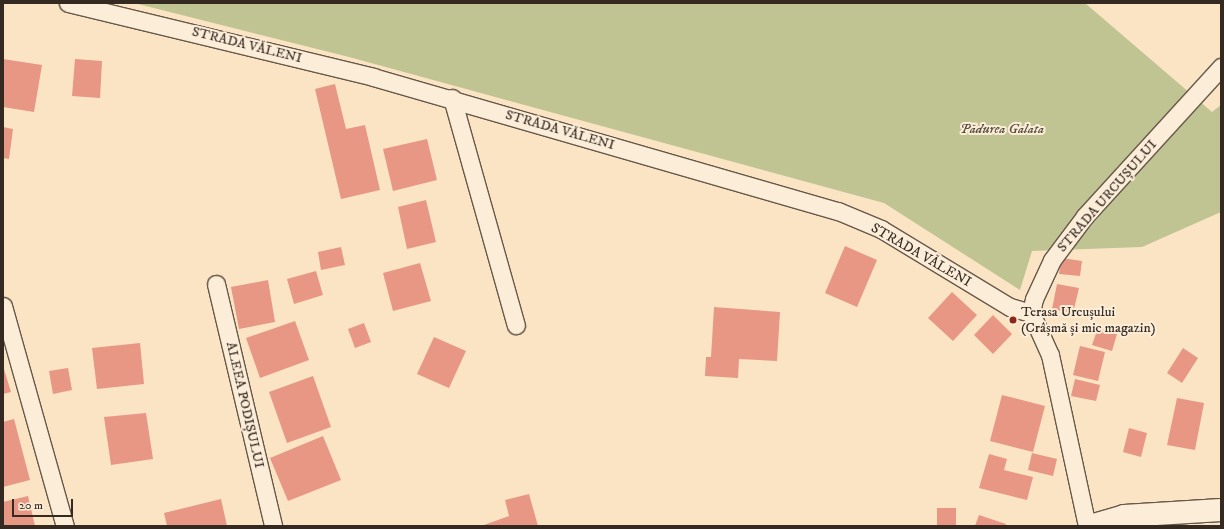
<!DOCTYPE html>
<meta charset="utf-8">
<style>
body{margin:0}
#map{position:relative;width:1224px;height:529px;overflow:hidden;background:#fbe4c4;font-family:"IM FELL DW Pica",serif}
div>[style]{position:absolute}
.green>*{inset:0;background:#c0c493}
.building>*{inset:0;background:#e79784}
.roads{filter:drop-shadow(1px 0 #66584a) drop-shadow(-1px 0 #66584a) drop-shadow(0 1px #66584a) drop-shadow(0 -1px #66584a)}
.street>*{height:17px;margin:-8.5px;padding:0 8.5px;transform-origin:8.5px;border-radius:8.5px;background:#fcedd9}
.secondary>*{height:22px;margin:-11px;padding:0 11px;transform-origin:11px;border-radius:11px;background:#fcedd9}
.dots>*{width:11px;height:11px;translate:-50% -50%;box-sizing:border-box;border:2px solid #fcedd9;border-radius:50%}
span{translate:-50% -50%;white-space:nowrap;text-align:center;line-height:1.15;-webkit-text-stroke:4px #fcedd9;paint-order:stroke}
.street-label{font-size:14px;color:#352a22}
.park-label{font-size:14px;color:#58503e;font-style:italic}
.poi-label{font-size:14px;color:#352a22}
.left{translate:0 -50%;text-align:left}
.frame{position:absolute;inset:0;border:4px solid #352a22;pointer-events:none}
.scale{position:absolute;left:12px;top:499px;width:61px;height:18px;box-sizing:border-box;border:2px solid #352a22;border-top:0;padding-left:5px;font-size:12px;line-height:14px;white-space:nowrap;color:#352a22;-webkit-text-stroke:3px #fcedd9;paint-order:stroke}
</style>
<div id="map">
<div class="green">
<i style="clip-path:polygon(134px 3px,1085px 3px,1212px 112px,1221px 105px,1221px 212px,1142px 247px,1032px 251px,1020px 290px,884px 203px,349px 57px)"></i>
</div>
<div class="building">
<i style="clip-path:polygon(3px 59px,42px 65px,34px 112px,3px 107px)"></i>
<i style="clip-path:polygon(75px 59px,102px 61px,100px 98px,72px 96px)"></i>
<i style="clip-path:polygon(335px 84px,346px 129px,365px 125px,380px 190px,341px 199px,315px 89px)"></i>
<i style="clip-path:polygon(3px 127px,13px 129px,9px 159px,3px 158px)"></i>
<i style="clip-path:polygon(427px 139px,437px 180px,393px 191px,383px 149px)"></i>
<i style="clip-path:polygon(426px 200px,436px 242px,407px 249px,398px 207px)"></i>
<i style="clip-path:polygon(845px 246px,877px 260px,857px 307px,825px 293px)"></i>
<i style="clip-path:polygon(341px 247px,345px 265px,321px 270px,318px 252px)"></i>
<i style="clip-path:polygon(1061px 258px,1082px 261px,1080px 276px,1059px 274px)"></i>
<i style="clip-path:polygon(420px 263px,431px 301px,393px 311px,383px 273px)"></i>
<i style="clip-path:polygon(316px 271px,323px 295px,294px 304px,287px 279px)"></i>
<i style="clip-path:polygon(268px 280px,275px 322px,239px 329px,231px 287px)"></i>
<i style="clip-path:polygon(1057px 284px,1079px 288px,1073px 313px,1052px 309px)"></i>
<i style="clip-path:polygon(952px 292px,977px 315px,953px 341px,928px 318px)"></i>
<i style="clip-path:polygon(714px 307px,780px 312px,777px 361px,739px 359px,738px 378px,705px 376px,706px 357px,711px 357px)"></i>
<i style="clip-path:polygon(993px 315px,1012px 334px,993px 354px,974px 335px)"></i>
<i style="clip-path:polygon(295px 321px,309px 360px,260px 378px,246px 338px)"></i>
<i style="clip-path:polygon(364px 323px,371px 342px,355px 348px,348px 329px)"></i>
<i style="clip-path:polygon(1098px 328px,1117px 334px,1112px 351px,1092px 345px)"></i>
<i style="clip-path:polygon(434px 337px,466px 351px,449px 388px,417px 374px)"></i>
<i style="clip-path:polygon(140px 343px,144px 384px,97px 389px,92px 348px)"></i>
<i style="clip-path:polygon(1080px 346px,1105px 352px,1098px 381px,1073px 375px)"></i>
<i style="clip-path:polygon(1183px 348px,1198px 358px,1182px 383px,1167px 373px)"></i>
<i style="clip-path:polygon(3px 366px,11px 392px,3px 394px)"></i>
<i style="clip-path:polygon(68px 368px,72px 390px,53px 394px,49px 371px)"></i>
<i style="clip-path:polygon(313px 376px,331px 427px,287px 443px,269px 392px)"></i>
<i style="clip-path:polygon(1075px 379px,1100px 385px,1096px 401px,1071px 396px)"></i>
<i style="clip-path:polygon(1002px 395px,1045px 406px,1033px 452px,990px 441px)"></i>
<i style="clip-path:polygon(1177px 398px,1204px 403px,1195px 450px,1167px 445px)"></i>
<i style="clip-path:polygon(146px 413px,153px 459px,111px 465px,104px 417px)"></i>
<i style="clip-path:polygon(14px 419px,30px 480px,3px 487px,3px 422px)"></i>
<i style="clip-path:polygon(1129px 428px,1147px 433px,1141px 457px,1123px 452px)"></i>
<i style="clip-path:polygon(323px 436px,341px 480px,288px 501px,270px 458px)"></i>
<i style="clip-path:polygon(1032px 453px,1057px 459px,1053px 476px,1028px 470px)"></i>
<i style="clip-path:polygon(989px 454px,1007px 459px,1004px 470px,1033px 477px,1027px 500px,979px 488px)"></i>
<i style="clip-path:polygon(529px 494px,538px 526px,481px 526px,509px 516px,505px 500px)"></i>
<i style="clip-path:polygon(28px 496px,35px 526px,3px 526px,3px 502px)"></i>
<i style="clip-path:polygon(221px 499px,227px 526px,167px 526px,164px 513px)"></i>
<i style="clip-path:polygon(937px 508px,956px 508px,956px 526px,937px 526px)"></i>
<i style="clip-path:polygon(979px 515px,1006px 524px,1005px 526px,975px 526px)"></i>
</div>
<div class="roads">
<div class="street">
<i style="left:68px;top:3px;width:314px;rotate:13.6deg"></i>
<i style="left:373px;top:77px;width:484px;rotate:16.1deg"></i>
<i style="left:838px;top:211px;width:47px;rotate:22.7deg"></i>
<i style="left:881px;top:229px;width:151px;rotate:31.2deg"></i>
<i style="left:1010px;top:307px;width:22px;rotate:16deg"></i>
<i style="left:452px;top:98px;width:236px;rotate:74.3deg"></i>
<i style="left:216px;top:284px;width:249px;rotate:76.7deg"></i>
<i style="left:3px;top:306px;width:229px;rotate:74.3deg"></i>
<i style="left:1087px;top:526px;width:175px;rotate:-102.2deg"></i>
<i style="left:1050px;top:355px;width:46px;rotate:-114.3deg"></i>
<i style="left:1031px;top:313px;width:14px;rotate:-78deg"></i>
<i style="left:1034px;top:299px;width:43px;rotate:-65.2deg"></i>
<i style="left:1052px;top:260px;width:55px;rotate:-53.1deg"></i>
<i style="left:1085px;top:216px;width:202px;rotate:-47.6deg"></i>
</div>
<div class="secondary">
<i style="left:1090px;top:526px;width:35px;rotate:-16deg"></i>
<i style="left:1124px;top:516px;width:97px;rotate:-3.5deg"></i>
</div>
</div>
<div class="dots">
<i style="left:1013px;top:320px;background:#8f2418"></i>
</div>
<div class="street-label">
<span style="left:247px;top:45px;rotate:14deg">STRADA VĂLENI</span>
<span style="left:560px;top:130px;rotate:16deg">STRADA VĂLENI</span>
<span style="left:1107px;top:196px;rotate:-49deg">STRADA URCUȘULUI</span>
<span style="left:921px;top:255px;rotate:30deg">STRADA VĂLENI</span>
<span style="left:245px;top:405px;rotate:77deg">ALEEA PODIȘULUI</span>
</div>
<div class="park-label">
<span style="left:1002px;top:129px">Pădurea Galata</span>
</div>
<div class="poi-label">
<span class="left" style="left:1021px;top:320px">Terasa Urcușului<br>(Crâșmă și mic magazin)</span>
</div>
<div class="frame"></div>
<div class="scale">20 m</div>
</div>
